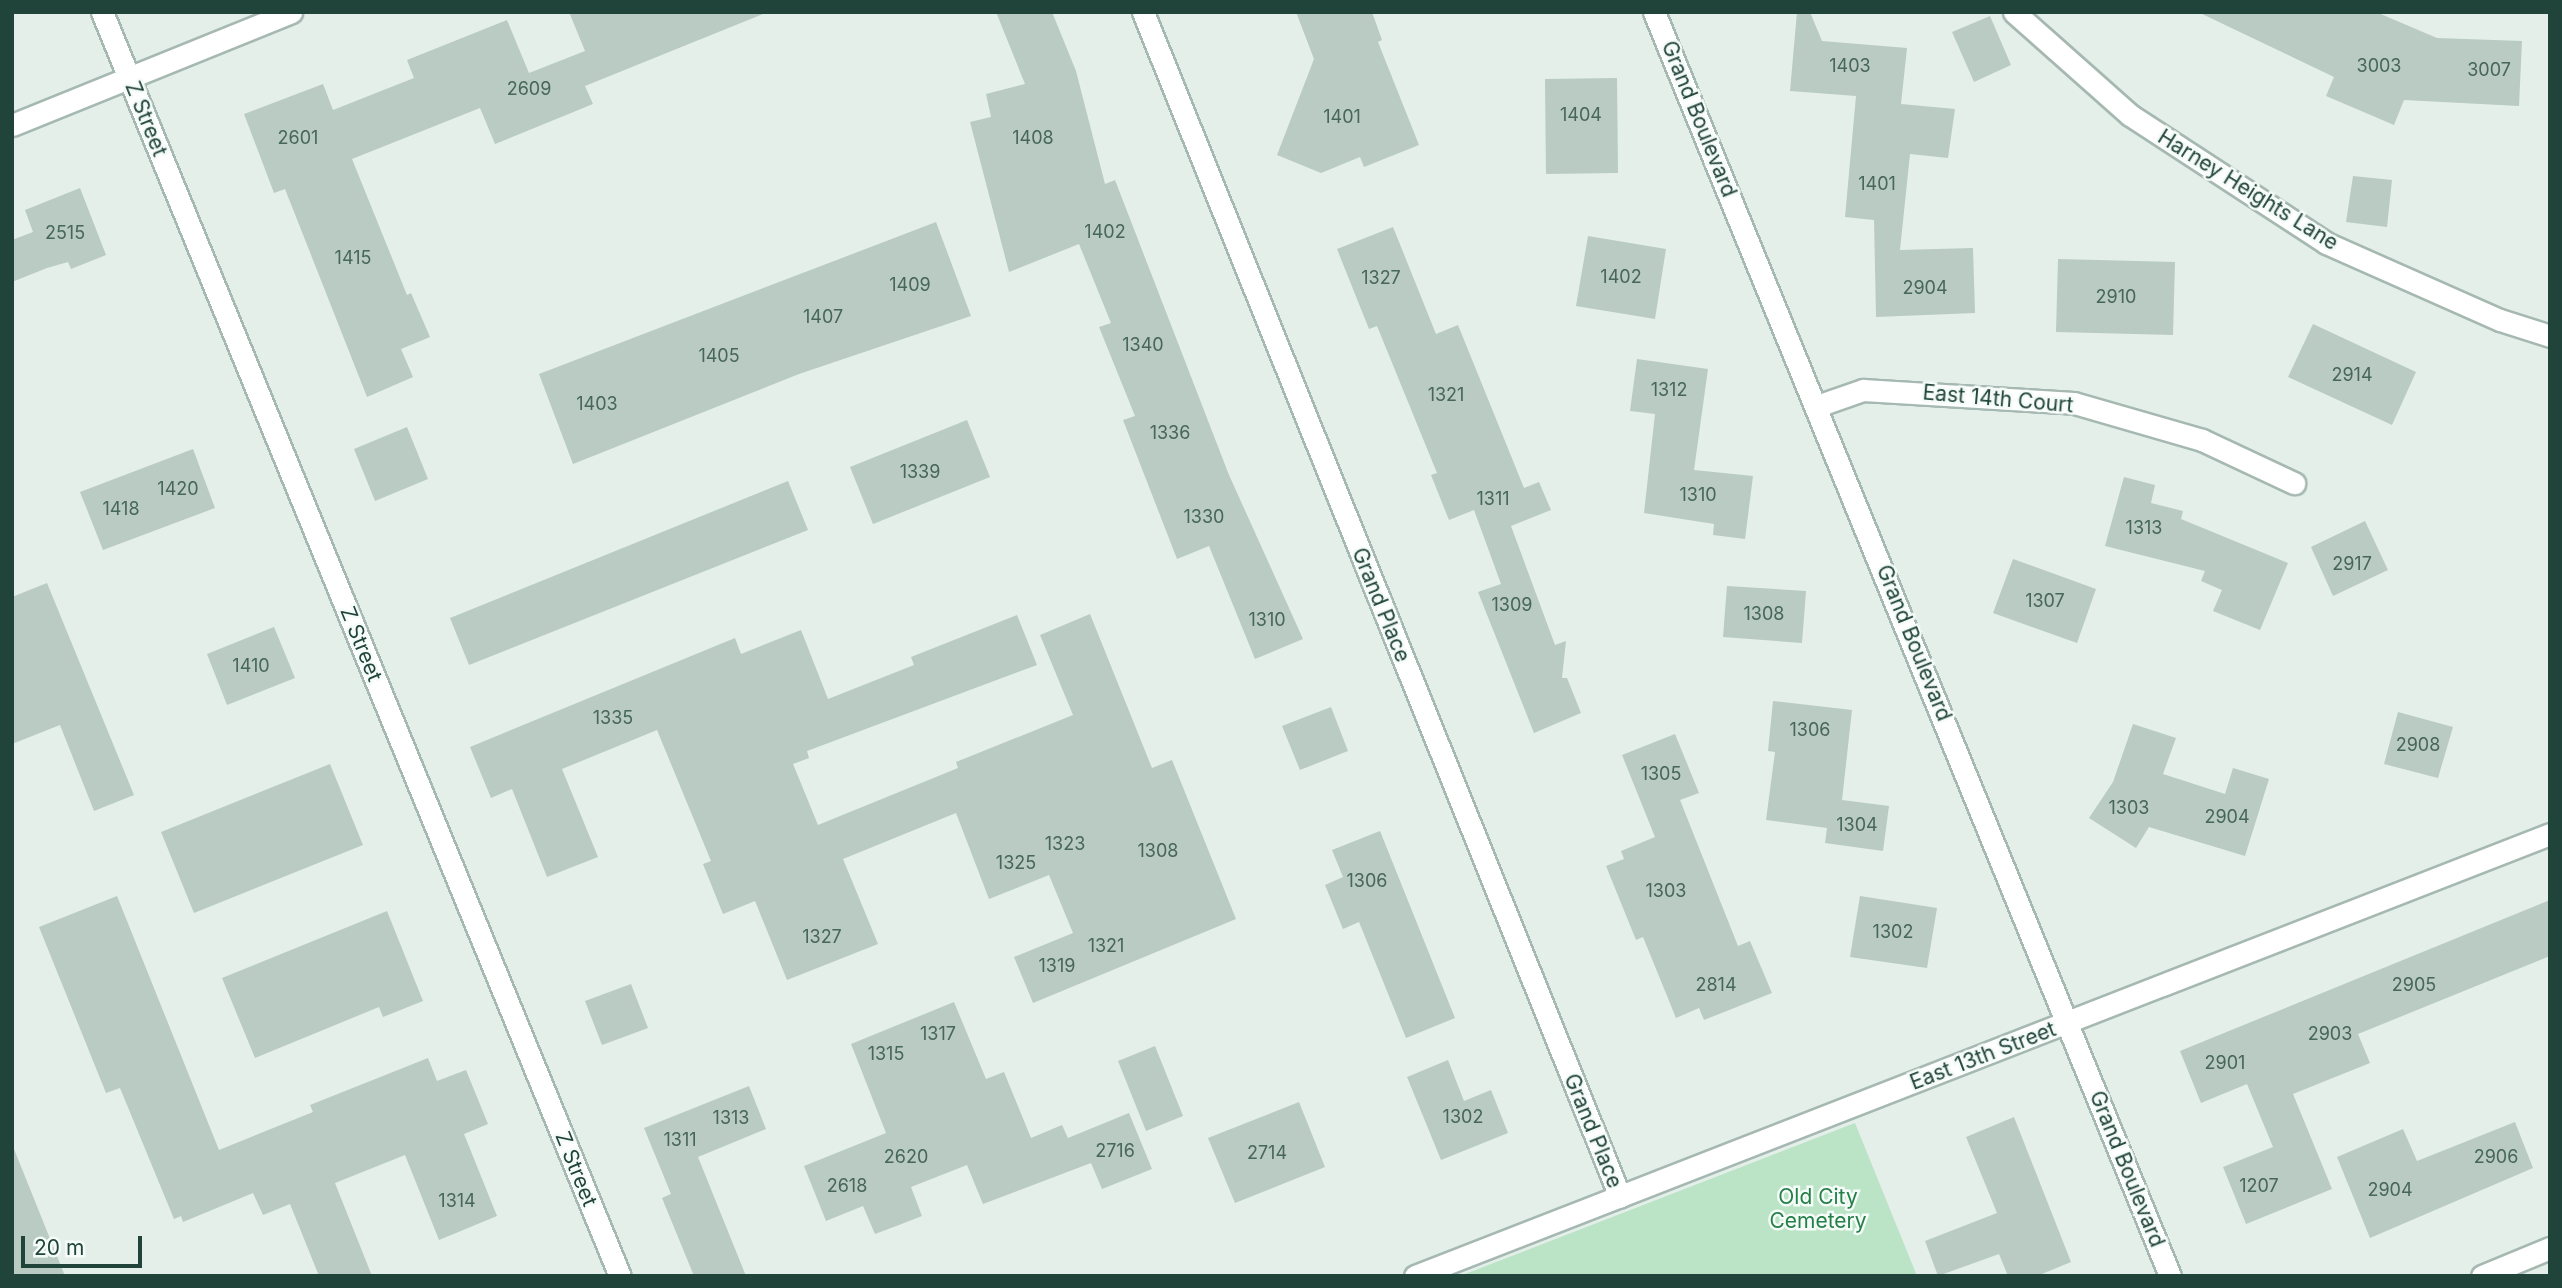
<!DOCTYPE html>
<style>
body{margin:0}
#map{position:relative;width:2562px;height:1288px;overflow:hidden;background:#e4efea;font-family:Inter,sans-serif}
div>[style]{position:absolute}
.green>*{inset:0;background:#bbe3c5}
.building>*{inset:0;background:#b9cbc3}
.roads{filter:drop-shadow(2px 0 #a6b8b2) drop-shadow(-2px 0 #a6b8b2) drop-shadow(0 2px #a6b8b2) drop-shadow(0 -2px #a6b8b2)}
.street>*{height:21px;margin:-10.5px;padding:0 10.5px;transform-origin:10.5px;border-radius:10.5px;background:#fff}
.secondary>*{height:21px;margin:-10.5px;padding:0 10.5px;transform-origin:10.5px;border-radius:10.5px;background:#fff}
span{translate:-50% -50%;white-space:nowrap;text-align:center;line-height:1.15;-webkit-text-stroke:5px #f5fbf8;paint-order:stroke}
.number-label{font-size:18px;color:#47665c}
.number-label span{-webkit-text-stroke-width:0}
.street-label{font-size:21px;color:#21443a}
.park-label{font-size:21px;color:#258048}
.frame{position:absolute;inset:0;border:14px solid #21443a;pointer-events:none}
.scale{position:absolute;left:21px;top:1236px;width:121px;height:32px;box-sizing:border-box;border:4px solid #21443a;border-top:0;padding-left:9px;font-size:21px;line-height:24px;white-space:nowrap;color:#21443a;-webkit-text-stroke:5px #f5fbf8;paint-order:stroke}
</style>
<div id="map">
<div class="green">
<i style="clip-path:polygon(1855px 1123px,1917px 1276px,1460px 1276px)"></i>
</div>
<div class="building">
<i style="clip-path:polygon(569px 12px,763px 14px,585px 86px,593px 104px,495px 144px,480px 108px,352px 159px,407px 295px,411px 293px,430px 337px,401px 349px,413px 377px,367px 397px,285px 189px,274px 193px,244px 114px,323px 84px,333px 110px,414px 78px,407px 60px,507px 20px,529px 73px,585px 51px)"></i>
<i style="clip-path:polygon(996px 12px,1052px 12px,1076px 71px,1105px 184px,1115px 180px,1229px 475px,1303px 639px,1255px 659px,1209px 546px,1177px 559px,1123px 420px,1135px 416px,1099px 327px,1111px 323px,1079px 244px,1009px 272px,970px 122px,991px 117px,986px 94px,1025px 84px)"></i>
<i style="clip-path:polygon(1296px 12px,1372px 12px,1382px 40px,1378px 42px,1419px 145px,1364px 167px,1360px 157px,1321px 173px,1277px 155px,1314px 59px)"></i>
<i style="clip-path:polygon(1797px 12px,1810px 12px,1822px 41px,1907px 48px,1901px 104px,1955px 109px,1948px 158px,1910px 154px,1900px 250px,1973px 248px,1975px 313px,1876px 317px,1874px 220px,1845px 217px,1856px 96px,1790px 91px)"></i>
<i style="clip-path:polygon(2198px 12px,2376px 12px,2437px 38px,2522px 41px,2519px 106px,2404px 100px,2394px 125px,2326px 96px,2334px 77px)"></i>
<i style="clip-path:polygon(1990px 16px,2011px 65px,1974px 82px,1952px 32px)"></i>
<i style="clip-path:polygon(1617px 78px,1618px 173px,1546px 174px,1545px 79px)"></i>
<i style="clip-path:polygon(2353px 176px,2392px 180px,2387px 227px,2346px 222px)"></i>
<i style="clip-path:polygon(80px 188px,106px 255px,71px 269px,68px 262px,47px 268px,12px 282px,12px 240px,33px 232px,25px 210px)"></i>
<i style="clip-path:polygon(936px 222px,971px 316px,799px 374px,573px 464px,539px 374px)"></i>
<i style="clip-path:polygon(1393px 227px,1436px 334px,1458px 325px,1524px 488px,1539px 482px,1551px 510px,1511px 526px,1555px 645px,1566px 641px,1562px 678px,1567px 678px,1581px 713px,1534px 733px,1478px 592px,1501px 584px,1474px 510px,1449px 520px,1431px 475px,1437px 473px,1377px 326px,1369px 329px,1337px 249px)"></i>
<i style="clip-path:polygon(1588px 236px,1666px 249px,1655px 319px,1576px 306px)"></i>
<i style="clip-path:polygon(2058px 259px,2175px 262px,2173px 335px,2056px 332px)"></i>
<i style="clip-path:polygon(2313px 324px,2416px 372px,2392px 425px,2288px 377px)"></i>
<i style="clip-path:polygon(1637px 359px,1708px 369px,1694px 470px,1753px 476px,1745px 539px,1713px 535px,1714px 524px,1644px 513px,1655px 414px,1630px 411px)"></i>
<i style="clip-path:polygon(967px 420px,990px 477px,873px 524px,850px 467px)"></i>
<i style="clip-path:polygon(407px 427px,428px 479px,375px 501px,354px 449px)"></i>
<i style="clip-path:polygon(193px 449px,215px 508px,103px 550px,80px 492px)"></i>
<i style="clip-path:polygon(2124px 477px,2155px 485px,2151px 503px,2183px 511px,2181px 519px,2288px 563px,2260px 630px,2213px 611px,2222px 590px,2201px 581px,2205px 571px,2105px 546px)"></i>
<i style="clip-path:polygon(788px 481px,808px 530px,469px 665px,450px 618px)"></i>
<i style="clip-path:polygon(2365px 521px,2388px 570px,2333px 596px,2311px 547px)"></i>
<i style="clip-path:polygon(2013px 559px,2096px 589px,2077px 643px,1993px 613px)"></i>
<i style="clip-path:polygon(47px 583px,134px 795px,94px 811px,60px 725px,12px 744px,12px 597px)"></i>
<i style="clip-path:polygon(1727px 586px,1806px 591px,1802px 643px,1723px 637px)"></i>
<i style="clip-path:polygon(1090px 614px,1152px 768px,1172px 760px,1236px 919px,1033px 1003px,1014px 957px,1073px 933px,1049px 875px,989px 899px,956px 813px,843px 859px,878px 944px,787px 980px,755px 901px,723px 914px,703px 864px,711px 861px,657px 730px,562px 769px,598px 857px,547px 877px,512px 789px,491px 798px,470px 747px,735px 638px,741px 654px,801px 630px,828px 699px,914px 665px,911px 657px,1017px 615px,1037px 665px,807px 751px,809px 758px,793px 764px,818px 825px,958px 768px,956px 762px,1073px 715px,1040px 635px)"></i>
<i style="clip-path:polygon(274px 627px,295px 678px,227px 705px,207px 654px)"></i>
<i style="clip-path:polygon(1773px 701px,1852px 710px,1842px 800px,1889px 806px,1883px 851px,1825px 843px,1827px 828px,1766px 820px,1775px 752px,1768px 751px)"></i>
<i style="clip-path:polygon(1331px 707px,1348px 751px,1300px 770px,1282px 726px)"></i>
<i style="clip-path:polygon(2398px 712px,2453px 727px,2438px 778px,2384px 764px)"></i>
<i style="clip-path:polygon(2133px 724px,2176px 738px,2163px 774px,2225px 794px,2233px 768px,2269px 779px,2245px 856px,2149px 827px,2136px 848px,2089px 818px,2113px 782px)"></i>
<i style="clip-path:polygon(1675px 734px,1699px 793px,1680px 800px,1738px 946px,1750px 941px,1772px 993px,1704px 1020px,1699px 1008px,1676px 1018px,1643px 937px,1636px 940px,1606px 866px,1624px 859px,1621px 851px,1655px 837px,1622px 755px)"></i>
<i style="clip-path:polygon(330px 764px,363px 845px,194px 913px,161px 832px)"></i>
<i style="clip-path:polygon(1380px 831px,1455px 1018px,1406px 1038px,1359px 922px,1343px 929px,1325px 885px,1343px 877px,1332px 850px)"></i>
<i style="clip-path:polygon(117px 896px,219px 1150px,313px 1112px,310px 1105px,428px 1058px,437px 1081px,466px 1070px,488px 1124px,464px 1134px,497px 1216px,439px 1240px,405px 1155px,335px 1183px,372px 1276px,319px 1276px,290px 1204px,263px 1215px,253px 1193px,183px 1222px,181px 1216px,174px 1219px,120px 1088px,106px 1093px,39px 927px)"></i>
<i style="clip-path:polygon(1860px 896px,1937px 908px,1927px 968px,1850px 957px)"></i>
<i style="clip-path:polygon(2550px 900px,2550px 956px,2358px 1034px,2370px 1063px,2293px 1094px,2332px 1189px,2246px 1224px,2223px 1167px,2273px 1147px,2247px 1084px,2201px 1103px,2180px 1051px)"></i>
<i style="clip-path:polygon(387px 911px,423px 1001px,383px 1017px,379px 1007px,255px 1058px,222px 978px)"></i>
<i style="clip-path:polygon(631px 984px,648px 1028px,602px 1045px,585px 1001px)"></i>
<i style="clip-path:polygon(954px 1002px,986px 1079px,1004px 1072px,1031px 1138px,1062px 1125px,1068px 1138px,1129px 1113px,1152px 1169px,1102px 1189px,1091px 1163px,983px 1204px,967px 1165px,911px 1187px,922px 1216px,899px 1225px,875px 1234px,863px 1206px,826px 1221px,804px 1166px,886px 1133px,851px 1044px)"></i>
<i style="clip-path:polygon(1155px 1046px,1183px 1116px,1146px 1131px,1118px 1061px)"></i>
<i style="clip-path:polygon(1448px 1060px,1464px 1101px,1491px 1090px,1508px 1133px,1441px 1160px,1407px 1077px)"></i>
<i style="clip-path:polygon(749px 1086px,766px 1129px,698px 1157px,746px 1276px,694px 1276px,662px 1198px,671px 1194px,644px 1128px)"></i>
<i style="clip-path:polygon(1299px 1102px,1325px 1167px,1235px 1203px,1208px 1138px)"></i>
<i style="clip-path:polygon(2014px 1117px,2071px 1262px,2037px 1276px,2008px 1276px,1999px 1254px,1938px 1276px,1925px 1241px,1997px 1213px,1966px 1137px)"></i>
<i style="clip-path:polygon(2515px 1122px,2533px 1168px,2370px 1238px,2337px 1157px,2403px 1129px,2417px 1161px)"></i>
<i style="clip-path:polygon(12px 1149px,14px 1149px,65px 1276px,12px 1276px)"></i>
</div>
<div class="roads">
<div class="street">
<i style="left:102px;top:12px;width:1366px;rotate:67.72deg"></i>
<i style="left:1143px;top:12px;width:1277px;rotate:68.07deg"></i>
<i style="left:2014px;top:12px;width:155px;rotate:41.6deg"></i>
<i style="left:2130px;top:115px;width:234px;rotate:33.1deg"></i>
<i style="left:2326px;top:243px;width:190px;rotate:23.9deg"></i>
<i style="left:2500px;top:320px;width:52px;rotate:17.7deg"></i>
<i style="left:1817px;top:406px;width:49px;rotate:-19.2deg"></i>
<i style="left:1863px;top:390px;width:211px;rotate:3.5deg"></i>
<i style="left:2074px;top:403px;width:133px;rotate:16.1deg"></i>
<i style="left:2202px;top:440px;width:102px;rotate:25.1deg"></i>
<i style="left:1415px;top:1276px;width:1218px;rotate:-21.28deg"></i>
<i style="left:2482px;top:1276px;width:74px;rotate:-22.4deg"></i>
</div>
<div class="secondary">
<i style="left:1654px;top:12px;width:1365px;rotate:67.79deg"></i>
<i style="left:12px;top:125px;width:301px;rotate:-22deg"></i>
</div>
</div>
<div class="number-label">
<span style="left:1850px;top:66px">1403</span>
<span style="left:2379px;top:66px">3003</span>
<span style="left:2489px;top:70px">3007</span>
<span style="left:529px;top:89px">2609</span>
<span style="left:1581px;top:115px">1404</span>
<span style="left:1342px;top:117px">1401</span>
<span style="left:298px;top:138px">2601</span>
<span style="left:1033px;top:138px">1408</span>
<span style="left:1877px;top:184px">1401</span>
<span style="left:1105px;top:232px">1402</span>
<span style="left:65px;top:233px">2515</span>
<span style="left:353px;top:258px">1415</span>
<span style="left:1621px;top:277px">1402</span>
<span style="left:1381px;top:278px">1327</span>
<span style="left:910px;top:285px">1409</span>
<span style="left:1925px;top:288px">2904</span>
<span style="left:2116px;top:297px">2910</span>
<span style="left:823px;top:317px">1407</span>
<span style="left:1143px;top:345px">1340</span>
<span style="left:719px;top:356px">1405</span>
<span style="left:2352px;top:375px">2914</span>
<span style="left:1669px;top:390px">1312</span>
<span style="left:1446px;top:395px">1321</span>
<span style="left:597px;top:404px">1403</span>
<span style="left:1170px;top:433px">1336</span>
<span style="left:920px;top:472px">1339</span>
<span style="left:178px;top:489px">1420</span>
<span style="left:1698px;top:495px">1310</span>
<span style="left:1493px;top:499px">1311</span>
<span style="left:121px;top:509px">1418</span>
<span style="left:1204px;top:517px">1330</span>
<span style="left:2144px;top:528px">1313</span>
<span style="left:2352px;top:564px">2917</span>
<span style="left:2045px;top:601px">1307</span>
<span style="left:1512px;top:605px">1309</span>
<span style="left:1764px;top:614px">1308</span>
<span style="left:1267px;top:620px">1310</span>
<span style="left:251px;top:666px">1410</span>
<span style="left:613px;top:718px">1335</span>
<span style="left:1810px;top:730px">1306</span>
<span style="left:2418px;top:745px">2908</span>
<span style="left:1661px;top:774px">1305</span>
<span style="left:2129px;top:808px">1303</span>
<span style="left:2227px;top:817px">2904</span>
<span style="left:1857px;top:825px">1304</span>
<span style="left:1065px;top:844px">1323</span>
<span style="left:1158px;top:851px">1308</span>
<span style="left:1016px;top:863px">1325</span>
<span style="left:1367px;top:881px">1306</span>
<span style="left:1666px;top:891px">1303</span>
<span style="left:1893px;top:932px">1302</span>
<span style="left:822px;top:937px">1327</span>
<span style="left:1106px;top:946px">1321</span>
<span style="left:1057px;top:966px">1319</span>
<span style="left:1716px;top:985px">2814</span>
<span style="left:2414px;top:985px">2905</span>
<span style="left:938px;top:1034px">1317</span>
<span style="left:2330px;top:1034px">2903</span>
<span style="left:886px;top:1054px">1315</span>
<span style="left:2225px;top:1063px">2901</span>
<span style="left:1463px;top:1117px">1302</span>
<span style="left:731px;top:1118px">1313</span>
<span style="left:680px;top:1140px">1311</span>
<span style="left:1115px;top:1151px">2716</span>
<span style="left:1267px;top:1153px">2714</span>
<span style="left:906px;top:1157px">2620</span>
<span style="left:2496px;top:1157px">2906</span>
<span style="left:847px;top:1186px">2618</span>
<span style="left:2259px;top:1186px">1207</span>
<span style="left:2390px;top:1190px">2904</span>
<span style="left:457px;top:1201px">1314</span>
</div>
<div class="street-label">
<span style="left:146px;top:119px;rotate:68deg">Z Street</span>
<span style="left:1699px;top:119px;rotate:68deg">Grand Boulevard</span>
<span style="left:2248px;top:190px;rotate:32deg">Harney Heights Lane</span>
<span style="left:1998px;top:399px;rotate:5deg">East 14th Court</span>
<span style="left:1381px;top:605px;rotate:68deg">Grand Place</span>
<span style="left:1914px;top:643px;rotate:68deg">Grand Boulevard</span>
<span style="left:361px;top:644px;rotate:68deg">Z Street</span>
<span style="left:1983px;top:1056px;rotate:-21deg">East 13th Street</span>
<span style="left:1593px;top:1131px;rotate:68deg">Grand Place</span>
<span style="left:576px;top:1169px;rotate:68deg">Z Street</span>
<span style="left:2127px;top:1169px;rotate:68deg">Grand Boulevard</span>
</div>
<div class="park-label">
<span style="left:1818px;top:1209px">Old City<br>Cemetery</span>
</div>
<div class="frame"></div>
<div class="scale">20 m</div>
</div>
